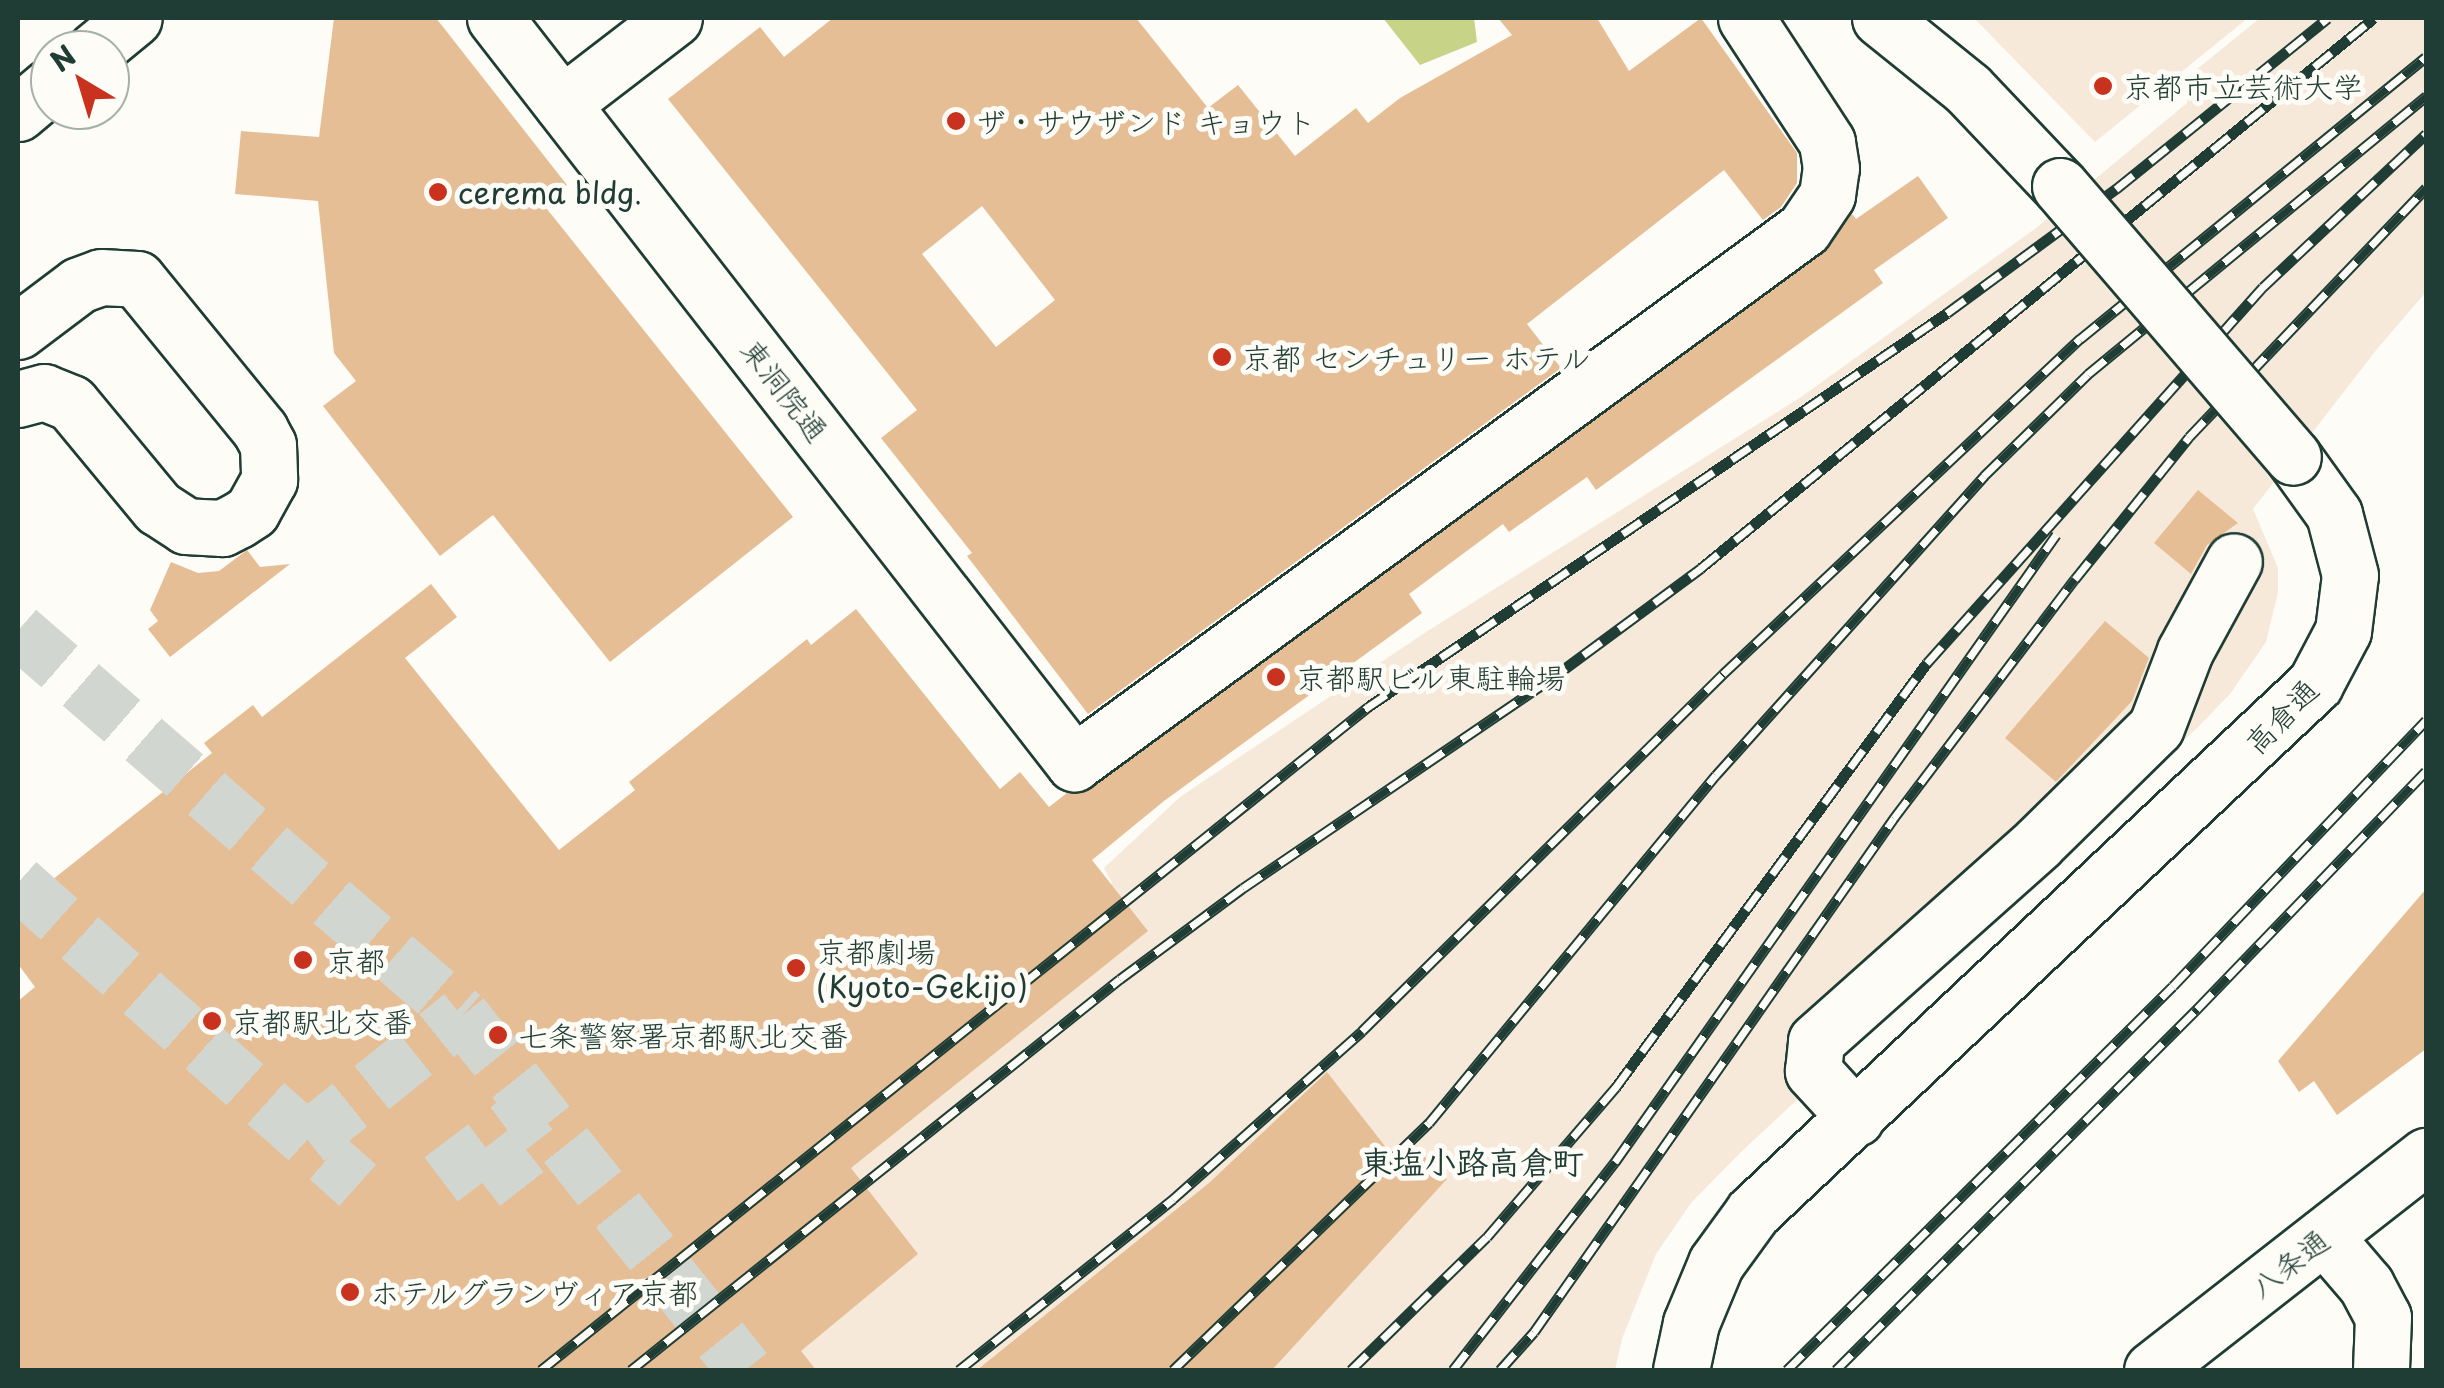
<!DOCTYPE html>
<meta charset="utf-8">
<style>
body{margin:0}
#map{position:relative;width:2444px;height:1388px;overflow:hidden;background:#fdfcf7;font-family:"Playpen Sans","Klee One",sans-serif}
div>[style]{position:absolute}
.built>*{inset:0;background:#f6e9da}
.green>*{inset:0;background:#c7d386}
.building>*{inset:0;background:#e6be96}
.minor-tunnel>*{height:55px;margin-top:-27.5px;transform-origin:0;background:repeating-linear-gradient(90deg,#d1d6d0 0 55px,transparent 0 83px)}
.roads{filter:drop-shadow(2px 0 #1f3d34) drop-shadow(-2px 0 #1f3d34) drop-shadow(0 2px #1f3d34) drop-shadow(0 -2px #1f3d34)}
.minor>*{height:55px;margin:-27.5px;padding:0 27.5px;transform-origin:27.5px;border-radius:27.5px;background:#fdfcf7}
.major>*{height:55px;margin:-27.5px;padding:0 27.5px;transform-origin:27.5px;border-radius:27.5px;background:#fdfcf7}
.rail>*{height:11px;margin-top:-5.5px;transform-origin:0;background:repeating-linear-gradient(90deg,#fdfcf7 0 22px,#1f3d34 0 44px);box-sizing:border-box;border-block:2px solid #1f3d34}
.bridges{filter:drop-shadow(2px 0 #1f3d34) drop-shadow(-2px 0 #1f3d34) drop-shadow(0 2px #1f3d34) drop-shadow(0 -2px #1f3d34)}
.major-bridge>*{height:55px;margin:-27.5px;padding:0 27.5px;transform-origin:27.5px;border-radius:27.5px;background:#fdfcf7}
.dots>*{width:28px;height:28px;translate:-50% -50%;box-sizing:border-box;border:5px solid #fdfcf7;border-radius:50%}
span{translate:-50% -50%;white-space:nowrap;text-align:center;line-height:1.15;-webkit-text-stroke:10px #fdfcf7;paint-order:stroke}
.poi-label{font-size:30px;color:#1f3d34}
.left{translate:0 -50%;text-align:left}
.street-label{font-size:30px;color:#1f3d34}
.neighbourhood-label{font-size:32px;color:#1f3d34;font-weight:700}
.frame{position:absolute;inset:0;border:20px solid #1f3d34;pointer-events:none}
.north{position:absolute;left:30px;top:30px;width:100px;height:100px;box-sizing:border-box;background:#fdfcf7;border:2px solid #a4b0a9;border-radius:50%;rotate:322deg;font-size:28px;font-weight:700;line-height:40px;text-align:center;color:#1f3d34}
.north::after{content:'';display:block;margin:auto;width:35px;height:45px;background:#c8321e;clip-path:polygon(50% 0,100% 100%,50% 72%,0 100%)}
</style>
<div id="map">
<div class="built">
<i style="clip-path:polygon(1974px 18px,2248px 18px,2095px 142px)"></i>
<i style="clip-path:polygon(2260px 18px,2426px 18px,2426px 292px,2377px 349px,2253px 509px,2278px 568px,2278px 592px,2266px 642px,2230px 694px,2198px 727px,1741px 1152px,1691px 1203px,1656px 1254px,1622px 1339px,1615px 1370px,493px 1370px,1112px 883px,1104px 868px,1180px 797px,1426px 632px,1801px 397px,2036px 228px,2187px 103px,2188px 91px,2204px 79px,2196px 70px)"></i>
</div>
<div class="green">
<i style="clip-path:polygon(1383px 18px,1474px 18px,1477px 42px,1420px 65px)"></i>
</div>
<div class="building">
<i style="clip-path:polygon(334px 18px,436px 18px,567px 185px,543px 204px,793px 517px,610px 662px,493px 515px,440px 556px,323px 406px,356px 381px,334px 353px,318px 201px,235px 194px,241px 131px,319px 137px)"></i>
<i style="clip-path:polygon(evenodd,833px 18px,1136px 18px,1208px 108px,1238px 85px,1295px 156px,1356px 108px,1368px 123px,1400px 98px,1512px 35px,1498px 18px,1597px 18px,1629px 71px,1701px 18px,1797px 153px,1797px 183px,1781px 207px,1763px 220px,1724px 170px,1527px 324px,1561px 368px,1088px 714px,967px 556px,972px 553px,881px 438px,917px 410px,668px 99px,760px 27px,784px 57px,833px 18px,982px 206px,1055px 300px,996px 347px,922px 254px,982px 206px)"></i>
<i style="clip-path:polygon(1918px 176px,1948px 218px,1874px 270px,1883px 283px,1596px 490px,1587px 477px,1509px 532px,1503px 524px,1409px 594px,1422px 613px,1164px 801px,1092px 860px,1148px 931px,851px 1168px,918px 1254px,801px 1351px,816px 1370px,18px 1370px,18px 1001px,35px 987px,18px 964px,18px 907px,212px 753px,204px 743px,253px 705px,262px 717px,431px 584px,457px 617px,405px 658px,559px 850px,635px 790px,629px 782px,807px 639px,811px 645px,856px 609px,1000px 789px,1020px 772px,1049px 807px,1067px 793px,1092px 788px,1822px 254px,1852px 214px,1856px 219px)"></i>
<i style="clip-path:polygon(2198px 490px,2238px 523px,2207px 545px,2191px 574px,2154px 543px)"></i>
<i style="clip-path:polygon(247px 550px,260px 567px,290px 564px,170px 657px,148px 629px,158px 621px,150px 610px,171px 562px,198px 573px,219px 571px)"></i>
<i style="clip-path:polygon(2105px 621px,2149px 658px,2132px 701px,2056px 782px,2005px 738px)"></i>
<i style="clip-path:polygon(2426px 889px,2426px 1049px,2337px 1115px,2314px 1081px,2299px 1092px,2278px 1061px)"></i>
<i style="clip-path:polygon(1327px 1072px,1399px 1164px,1416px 1148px,1447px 1179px,1272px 1370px,977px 1370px,1209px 1183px)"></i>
</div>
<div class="minor-tunnel">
<i style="left:18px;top:630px;width:588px;rotate:40.93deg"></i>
<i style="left:462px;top:1015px;width:454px;rotate:51.4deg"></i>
<i style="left:18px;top:882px;width:455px;rotate:41.7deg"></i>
<i style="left:307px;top:1139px;width:198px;rotate:-38.7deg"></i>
<i style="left:488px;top:1145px;width:68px;rotate:52.1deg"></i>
<i style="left:441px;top:1179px;width:119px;rotate:-37.2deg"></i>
</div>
<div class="roads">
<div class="minor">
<i style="left:495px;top:18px;width:944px;rotate:52.15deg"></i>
<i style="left:1074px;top:763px;width:904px;rotate:-36.19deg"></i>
<i style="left:1804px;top:229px;width:41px;rotate:-55.9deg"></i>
<i style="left:1827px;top:195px;width:27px;rotate:-82deg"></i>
<i style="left:1831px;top:168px;width:26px;rotate:-99deg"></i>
<i style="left:1827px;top:142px;width:148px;rotate:-123.2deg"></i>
<i style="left:562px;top:104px;width:141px;rotate:-37.5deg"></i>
<i style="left:18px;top:331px;width:76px;rotate:-37deg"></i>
<i style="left:79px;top:285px;width:23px;rotate:-20deg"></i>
<i style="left:101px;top:277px;width:36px;rotate:3deg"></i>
<i style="left:137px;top:279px;width:195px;rotate:50.8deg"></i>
<i style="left:260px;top:430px;width:17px;rotate:62deg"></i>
<i style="left:268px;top:445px;width:35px;rotate:88deg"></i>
<i style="left:269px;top:480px;width:35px;rotate:119deg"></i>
<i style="left:252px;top:511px;width:17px;rotate:147deg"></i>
<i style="left:238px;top:520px;width:18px;rotate:153deg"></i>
<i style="left:222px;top:528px;width:36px;rotate:-177deg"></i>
<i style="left:186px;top:526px;width:33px;rotate:-147deg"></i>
<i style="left:158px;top:508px;width:136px;rotate:-129.6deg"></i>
<i style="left:71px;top:403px;width:29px;rotate:-158deg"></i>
<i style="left:44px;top:392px;width:27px;rotate:165deg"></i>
<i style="left:1856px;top:1118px;width:64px;rotate:-132.5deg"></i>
<i style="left:1813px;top:1071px;width:30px;rotate:-84deg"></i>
<i style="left:1816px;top:1041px;width:297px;rotate:-41.7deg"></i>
<i style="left:2038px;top:843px;width:165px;rotate:-44.5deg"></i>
<i style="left:2156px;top:727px;width:81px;rotate:-69.1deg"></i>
<i style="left:2185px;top:651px;width:102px;rotate:-61.4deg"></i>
<i style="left:2324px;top:1236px;width:65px;rotate:49.4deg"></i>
<i style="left:2366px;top:1285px;width:36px;rotate:62deg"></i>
<i style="left:2383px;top:1317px;width:53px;rotate:92.2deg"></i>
<i style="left:2152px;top:1370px;width:348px;rotate:-38deg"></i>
</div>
<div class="major">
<i style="left:1880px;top:18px;width:113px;rotate:38.9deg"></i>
<i style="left:1968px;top:89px;width:134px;rotate:46.5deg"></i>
<i style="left:95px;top:50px;width:50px;rotate:-39.4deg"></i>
<i style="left:18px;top:113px;width:42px;rotate:-40.2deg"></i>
<i style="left:1681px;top:1370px;width:48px;rotate:-78deg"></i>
<i style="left:1691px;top:1323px;width:65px;rotate:-67.4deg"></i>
<i style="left:1716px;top:1263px;width:63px;rotate:-54deg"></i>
<i style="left:1753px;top:1212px;width:771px;rotate:-43.21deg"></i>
<i style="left:2315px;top:684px;width:60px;rotate:-62.2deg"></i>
<i style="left:2343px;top:631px;width:56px;rotate:-82.9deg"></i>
<i style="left:2350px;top:575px;width:63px;rotate:-104.7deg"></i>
<i style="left:2334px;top:514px;width:70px;rotate:-125.7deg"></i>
</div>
</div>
<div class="rail">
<i style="left:541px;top:1370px;width:1060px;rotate:-38.72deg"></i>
<i style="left:1368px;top:707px;width:700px;rotate:-34.23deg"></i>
<i style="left:1947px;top:313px;width:210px;rotate:-36.3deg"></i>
<i style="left:2116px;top:189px;width:272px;rotate:-38.9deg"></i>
<i style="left:631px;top:1370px;width:626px;rotate:-38.65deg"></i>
<i style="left:1120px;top:979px;width:153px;rotate:-36.5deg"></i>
<i style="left:1243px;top:888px;width:369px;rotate:-34.2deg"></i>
<i style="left:1548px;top:681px;width:190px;rotate:-36.4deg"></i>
<i style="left:1701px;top:568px;width:869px;rotate:-39.26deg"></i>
<i style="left:959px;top:1370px;width:274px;rotate:-38.6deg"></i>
<i style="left:1173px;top:1199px;width:253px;rotate:-41.6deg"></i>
<i style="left:1362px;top:1031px;width:508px;rotate:-44.68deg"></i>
<i style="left:1723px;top:674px;width:490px;rotate:-43.2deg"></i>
<i style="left:2080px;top:339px;width:446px;rotate:-39.2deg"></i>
<i style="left:1173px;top:1370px;width:356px;rotate:-44deg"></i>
<i style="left:1429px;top:1123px;width:451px;rotate:-50.5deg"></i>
<i style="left:1716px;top:775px;width:402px;rotate:-48.1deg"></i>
<i style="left:1984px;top:476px;width:146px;rotate:-44.4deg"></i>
<i style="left:2088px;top:374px;width:438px;rotate:-39.4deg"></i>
<i style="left:1351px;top:1370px;width:190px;rotate:-44.4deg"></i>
<i style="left:1487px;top:1237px;width:198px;rotate:-49.3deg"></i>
<i style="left:1616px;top:1087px;width:526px;rotate:-53.74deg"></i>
<i style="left:1927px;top:663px;width:504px;rotate:-48.22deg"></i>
<i style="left:2263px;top:287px;width:224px;rotate:-43.2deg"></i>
<i style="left:1453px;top:1370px;width:264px;rotate:-52.1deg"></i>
<i style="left:1615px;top:1162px;width:767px;rotate:-54.88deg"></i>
<i style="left:1500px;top:1370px;width:51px;rotate:-48.2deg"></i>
<i style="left:1534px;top:1332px;width:628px;rotate:-54.99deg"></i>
<i style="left:1894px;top:818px;width:300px;rotate:-52.9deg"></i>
<i style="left:2075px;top:579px;width:182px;rotate:-51.2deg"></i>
<i style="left:2189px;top:437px;width:344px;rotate:-46.4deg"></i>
<i style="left:1787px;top:1370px;width:544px;rotate:-44.85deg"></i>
<i style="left:2173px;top:986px;width:367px;rotate:-46.4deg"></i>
<i style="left:1836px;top:1370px;width:511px;rotate:-45deg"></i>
<i style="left:2197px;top:1009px;width:330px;rotate:-46.1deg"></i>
</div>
<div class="bridges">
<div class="major-bridge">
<i style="left:2060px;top:186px;width:357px;rotate:49.3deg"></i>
</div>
</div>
<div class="dots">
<i style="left:2103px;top:86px;background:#c8321e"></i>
<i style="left:956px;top:121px;background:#c8321e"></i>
<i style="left:438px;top:192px;background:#c8321e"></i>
<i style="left:1222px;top:357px;background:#c8321e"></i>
<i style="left:1276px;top:677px;background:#c8321e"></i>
<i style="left:303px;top:960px;background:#c8321e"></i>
<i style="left:796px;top:968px;background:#c8321e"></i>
<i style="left:212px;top:1021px;background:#c8321e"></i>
<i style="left:498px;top:1035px;background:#c8321e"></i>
<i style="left:350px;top:1292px;background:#c8321e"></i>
</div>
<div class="poi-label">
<span class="left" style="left:2123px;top:86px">京都市立芸術大学</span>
<span class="left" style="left:976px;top:121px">ザ・サウザンド キョウト</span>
<span class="left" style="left:458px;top:192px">cerema bldg.</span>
<span class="left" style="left:1242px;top:357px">京都 センチュリー ホテル</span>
<span class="left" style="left:1296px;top:677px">京都駅ビル東駐輪場</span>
<span class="left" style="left:816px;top:968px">京都劇場<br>(Kyoto-Gekijo)</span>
<span class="left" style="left:326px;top:960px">京都</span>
<span class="left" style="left:232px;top:1021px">京都駅北交番</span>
<span class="left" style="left:518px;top:1035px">七条警察署京都駅北交番</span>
<span class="left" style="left:370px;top:1292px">ホテルグランヴィア京都</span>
</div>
<div class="street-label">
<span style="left:785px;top:390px;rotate:52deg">東洞院通</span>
<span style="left:2281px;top:716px;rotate:-46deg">高倉通</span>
<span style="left:2289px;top:1263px;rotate:-38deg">八条通</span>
</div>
<div class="neighbourhood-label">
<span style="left:1472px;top:1161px">東塩小路高倉町</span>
</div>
<div class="frame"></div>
<div class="north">N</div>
</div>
